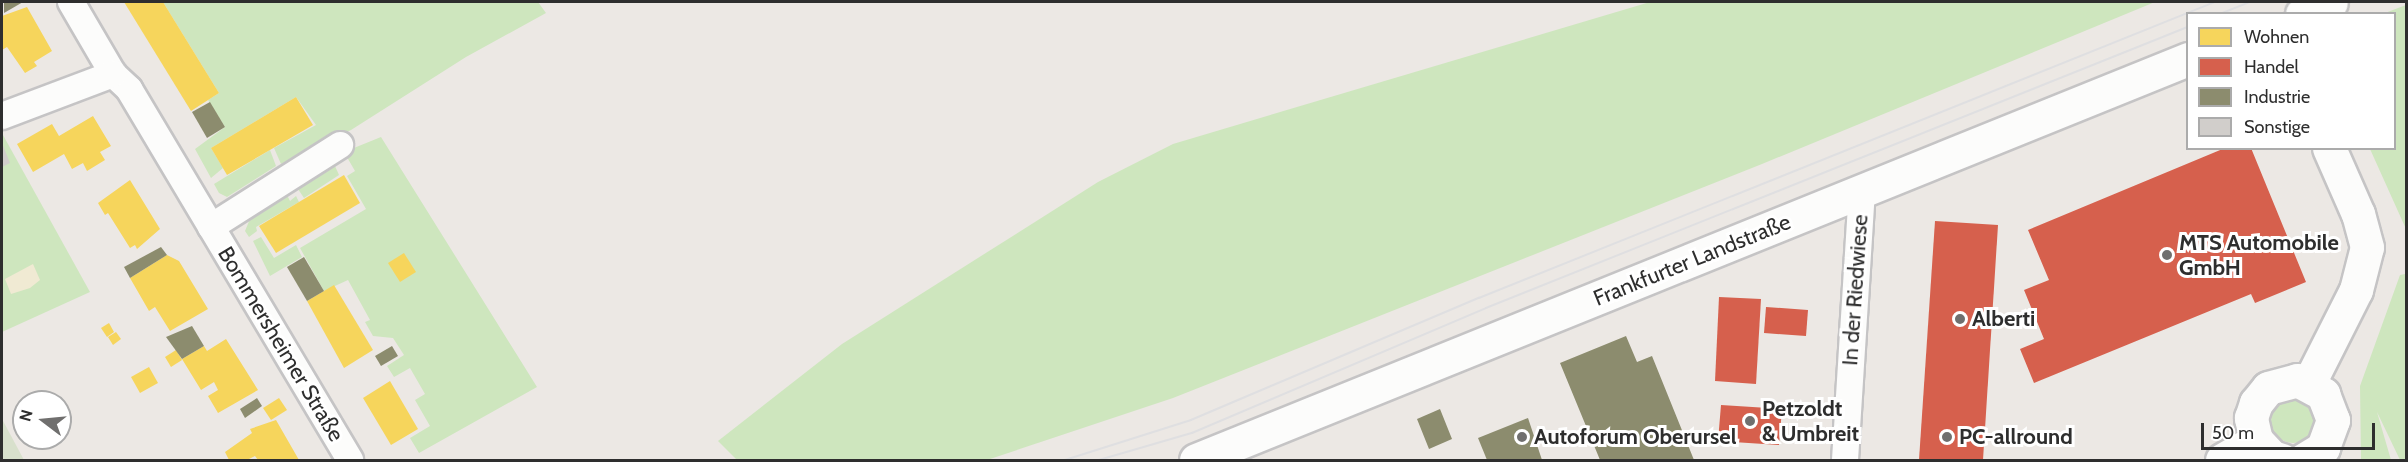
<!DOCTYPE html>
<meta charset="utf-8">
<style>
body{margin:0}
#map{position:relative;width:2408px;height:462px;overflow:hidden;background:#ece8e4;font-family:Cabin,sans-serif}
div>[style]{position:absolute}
.green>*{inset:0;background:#cee6be}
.round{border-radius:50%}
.sand>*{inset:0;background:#f0ead3}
.cemetery>*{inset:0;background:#d8e0cc}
.homes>*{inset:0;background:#f6d55c}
.shops>*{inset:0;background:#d6604d}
.industry>*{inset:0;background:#8c8c6e}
.building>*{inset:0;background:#d1cecb}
.roads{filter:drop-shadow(2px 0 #c5c4c5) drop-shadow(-2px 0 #c5c4c5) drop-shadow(0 2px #c5c4c5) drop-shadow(0 -2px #c5c4c5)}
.street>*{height:26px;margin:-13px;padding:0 13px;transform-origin:13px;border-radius:13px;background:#fcfcfb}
.secondary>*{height:33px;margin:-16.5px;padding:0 16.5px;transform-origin:16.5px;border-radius:16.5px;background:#fcfcfb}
.tram>*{height:1.5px;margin:-0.75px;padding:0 0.75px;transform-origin:0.75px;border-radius:0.75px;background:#dfdfe1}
.dots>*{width:16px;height:16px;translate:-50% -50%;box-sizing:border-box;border:3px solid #fff;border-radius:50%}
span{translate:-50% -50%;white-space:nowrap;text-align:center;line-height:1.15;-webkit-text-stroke:6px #fff;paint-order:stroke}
.poi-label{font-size:22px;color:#2e2e2e;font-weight:700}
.left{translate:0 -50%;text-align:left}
.street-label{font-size:22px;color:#2e2e2e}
.frame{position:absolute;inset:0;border:3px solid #2e2e2e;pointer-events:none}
.legend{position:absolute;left:2186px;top:12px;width:210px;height:138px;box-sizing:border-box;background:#fff;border:2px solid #ababab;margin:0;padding:8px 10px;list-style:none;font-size:18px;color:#2e2e2e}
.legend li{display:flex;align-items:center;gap:12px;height:30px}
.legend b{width:30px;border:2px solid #ababab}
.north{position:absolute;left:12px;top:390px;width:60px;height:60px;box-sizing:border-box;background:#fff;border:2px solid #ababab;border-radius:50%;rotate:286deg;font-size:16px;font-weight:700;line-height:24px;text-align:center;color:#2e2e2e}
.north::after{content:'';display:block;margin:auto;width:21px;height:27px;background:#706f6e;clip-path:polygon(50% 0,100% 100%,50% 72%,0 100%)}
.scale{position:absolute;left:2201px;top:423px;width:174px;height:27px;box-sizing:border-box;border:3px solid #2e2e2e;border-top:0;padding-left:8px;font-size:18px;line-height:21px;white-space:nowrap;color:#2e2e2e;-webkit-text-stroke:4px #fff;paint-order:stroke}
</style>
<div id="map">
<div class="green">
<i style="clip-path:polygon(163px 2px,538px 2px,546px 13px,466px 57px,351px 130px,281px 164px,274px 148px,316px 125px,296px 97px,211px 148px,223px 168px,211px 178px,195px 149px,225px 127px,208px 100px,219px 93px)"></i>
<i style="clip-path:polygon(1650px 2px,2155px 2px,1762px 164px,1173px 398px,987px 460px,737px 460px,718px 441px,842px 344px,1098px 182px,1173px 144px)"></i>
<i style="clip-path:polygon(2406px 5px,2406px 229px,2370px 149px,2394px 148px,2394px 14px,2385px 13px)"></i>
<i style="clip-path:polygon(3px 135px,90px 292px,2px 332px,2px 135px)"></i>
<i style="clip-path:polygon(381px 137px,537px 387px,419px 453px,410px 438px,430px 426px,415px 400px,425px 394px,410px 368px,394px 377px,387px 366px,404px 355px,393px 338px,373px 336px,365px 322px,370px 320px,348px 280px,324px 291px,300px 248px,366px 209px,347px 176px,355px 171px,344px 152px)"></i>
<i style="clip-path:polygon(270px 150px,276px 166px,227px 197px,219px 193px,214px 184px)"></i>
<i style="clip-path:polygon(335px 166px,339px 175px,304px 198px,298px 189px)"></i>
<i style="clip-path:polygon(287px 195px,290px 201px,296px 196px,299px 202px,256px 227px,257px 231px,249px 237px,245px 231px,250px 219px)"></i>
<i style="clip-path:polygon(261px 237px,274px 258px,296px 245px,302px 257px,270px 276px,253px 241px)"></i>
<i style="clip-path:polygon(2405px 274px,2406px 460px,2400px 460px,2377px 412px,2391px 460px,2361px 460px,2360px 386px,2400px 275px)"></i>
<i class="round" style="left:2271px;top:399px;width:44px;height:44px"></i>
</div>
<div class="sand">
<i style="clip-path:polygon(33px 264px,40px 280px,30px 288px,11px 294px,5px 279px)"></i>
</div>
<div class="cemetery">
<i style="clip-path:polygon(2px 419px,24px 460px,2px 460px)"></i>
</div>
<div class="homes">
<i style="clip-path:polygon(124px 2px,163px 2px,219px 93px,191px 111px)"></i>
<i style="clip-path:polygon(27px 7px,52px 51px,34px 62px,37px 66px,25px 73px,7px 47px,2px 50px,2px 16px)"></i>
<i style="clip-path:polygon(296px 97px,313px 125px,227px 175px,211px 148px)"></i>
<i style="clip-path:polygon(93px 116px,111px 146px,100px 152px,105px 160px,87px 171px,83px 163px,72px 169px,64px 154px,33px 172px,17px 144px,52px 124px,59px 136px)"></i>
<i style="clip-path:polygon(344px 175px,360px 203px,276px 253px,259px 226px)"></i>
<i style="clip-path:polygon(130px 180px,160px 229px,137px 249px,135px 245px,130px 248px,108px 213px,105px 215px,98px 203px)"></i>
<i style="clip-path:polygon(404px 253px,416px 272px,400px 282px,388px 263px)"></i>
<i style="clip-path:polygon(167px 255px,179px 261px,208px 309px,170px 331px,155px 307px,149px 311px,130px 278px)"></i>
<i style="clip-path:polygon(334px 285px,373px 350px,344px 368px,307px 301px)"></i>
<i style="clip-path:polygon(109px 323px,114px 332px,107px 337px,101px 328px)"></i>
<i style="clip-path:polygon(116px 332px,121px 339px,113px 345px,108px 337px)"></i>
<i style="clip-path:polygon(226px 339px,258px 390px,218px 413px,208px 396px,218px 390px,214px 382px,201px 390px,182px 359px,204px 346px,207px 351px)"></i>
<i style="clip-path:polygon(176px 350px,182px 360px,171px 367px,165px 357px)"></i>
<i style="clip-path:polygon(149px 367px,158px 383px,140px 393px,131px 377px)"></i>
<i style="clip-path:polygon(390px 381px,418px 429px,391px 445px,363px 398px)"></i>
<i style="clip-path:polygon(279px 398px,287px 410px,271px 420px,263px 408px)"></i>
<i style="clip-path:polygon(276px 420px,299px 460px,258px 460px,255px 456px,247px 460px,229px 460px,225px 452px,252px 433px,250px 429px)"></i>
</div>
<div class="shops">
<i style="clip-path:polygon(2225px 148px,2251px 148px,2306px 282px,2255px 303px,2251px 294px,2034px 383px,2020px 349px,2044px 339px,2024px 290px,2049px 280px,2028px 230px)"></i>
<i style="clip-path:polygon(1935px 221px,1998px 225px,1983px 460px,1919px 460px)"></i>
<i style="clip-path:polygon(1719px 297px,1761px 299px,1756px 384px,1715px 381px)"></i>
<i style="clip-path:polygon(1766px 307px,1808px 310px,1806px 336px,1764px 333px)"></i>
<i style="clip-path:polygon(1721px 405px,1782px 409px,1779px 445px,1718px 441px)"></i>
</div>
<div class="industry">
<i style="clip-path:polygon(4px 2px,23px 2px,4px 13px)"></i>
<i style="clip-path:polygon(210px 102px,225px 127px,207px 138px,192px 112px)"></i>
<i style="clip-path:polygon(161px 247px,167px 255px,130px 278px,124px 267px)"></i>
<i style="clip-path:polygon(304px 257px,324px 291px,307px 301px,287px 267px)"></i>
<i style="clip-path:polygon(192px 326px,204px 346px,182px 359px,166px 337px)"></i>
<i style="clip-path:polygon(1626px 336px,1637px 362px,1652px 356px,1694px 460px,1600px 460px,1560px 363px)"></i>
<i style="clip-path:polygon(392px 346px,398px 356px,381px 366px,375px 356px)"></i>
<i style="clip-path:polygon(257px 398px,262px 406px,245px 418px,240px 409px)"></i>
<i style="clip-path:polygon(1440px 409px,1452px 439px,1429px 449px,1417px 419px)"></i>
<i style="clip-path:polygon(1528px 418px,1542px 460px,1487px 460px,1478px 438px)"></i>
</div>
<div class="building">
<i style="clip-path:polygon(2px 143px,10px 163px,2px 167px)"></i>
</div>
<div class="roads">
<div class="street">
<i style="left:71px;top:2px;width:83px;rotate:59.7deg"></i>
<i style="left:113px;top:74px;width:22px;rotate:43deg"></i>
<i style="left:129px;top:89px;width:432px;rotate:59.2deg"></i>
<i style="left:2px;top:116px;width:119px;rotate:-20.7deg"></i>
<i style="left:211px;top:227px;width:153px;rotate:-32.4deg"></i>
<i style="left:1845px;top:460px;width:270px;rotate:-86.4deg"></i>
</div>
<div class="secondary">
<i style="left:2302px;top:14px;width:31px;rotate:-22deg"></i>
<i style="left:2309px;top:383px;width:104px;rotate:-63.2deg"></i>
<i style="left:2356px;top:290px;width:44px;rotate:-75.7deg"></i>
<i style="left:2367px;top:247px;width:34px;rotate:-105deg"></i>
<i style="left:2358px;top:214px;width:72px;rotate:-113.7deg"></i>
<i style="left:1196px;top:460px;width:1070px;rotate:-22.01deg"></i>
<i style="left:2222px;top:460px;width:39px;rotate:-30deg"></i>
<i style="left:2282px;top:460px;width:10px;rotate:-163deg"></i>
<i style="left:2272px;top:457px;width:23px;rotate:-133deg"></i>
<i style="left:2256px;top:440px;width:23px;rotate:-103deg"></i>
<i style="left:2251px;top:418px;width:16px;rotate:-72deg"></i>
<i style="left:2256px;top:403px;width:19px;rotate:-51deg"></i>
<i style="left:2268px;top:388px;width:30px;rotate:-15deg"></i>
<i style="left:2297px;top:380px;width:30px;rotate:28deg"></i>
<i style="left:2323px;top:394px;width:28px;rotate:69deg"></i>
<i style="left:2333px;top:420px;width:30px;rotate:110deg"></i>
<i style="left:2323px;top:448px;width:23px;rotate:149deg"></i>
</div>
</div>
<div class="tram">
<i style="left:2220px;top:14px;width:32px;rotate:-22deg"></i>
<i style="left:1065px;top:460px;width:132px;rotate:-17.6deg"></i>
<i style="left:1191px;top:420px;width:313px;rotate:-23deg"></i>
<i style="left:1479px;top:298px;width:793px;rotate:-21.91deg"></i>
<i style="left:1099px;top:460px;width:97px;rotate:-16.2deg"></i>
<i style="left:1192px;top:433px;width:319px;rotate:-23deg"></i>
<i style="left:1486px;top:308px;width:756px;rotate:-21.82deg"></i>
</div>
<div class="dots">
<i style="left:2167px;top:255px;background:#706f6e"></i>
<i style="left:1960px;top:319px;background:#706f6e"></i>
<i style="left:1750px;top:421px;background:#706f6e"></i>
<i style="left:1522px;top:437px;background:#706f6e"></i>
<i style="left:1947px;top:437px;background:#706f6e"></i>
</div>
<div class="poi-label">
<span class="left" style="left:2179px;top:255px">MTS Automobile<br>GmbH</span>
<span class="left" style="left:1972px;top:319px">Alberti</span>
<span class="left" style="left:1762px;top:421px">Petzoldt<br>&amp; Umbreit</span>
<span class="left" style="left:1534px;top:437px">Autoforum Oberursel</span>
<span class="left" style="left:1959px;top:437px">PC-allround</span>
</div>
<div class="street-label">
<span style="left:1692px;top:260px;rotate:-22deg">Frankfurter Landstraße</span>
<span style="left:1855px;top:290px;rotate:-86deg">In der Riedwiese</span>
<span style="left:281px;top:344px;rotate:59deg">Bommersheimer Straße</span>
</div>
<div class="frame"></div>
<ul class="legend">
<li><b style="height:16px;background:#f6d55c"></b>Wohnen</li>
<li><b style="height:16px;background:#d6604d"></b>Handel</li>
<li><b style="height:16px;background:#8c8c6e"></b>Industrie</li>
<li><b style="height:16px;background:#d1cecb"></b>Sonstige</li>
</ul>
<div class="north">N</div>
<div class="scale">50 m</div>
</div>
